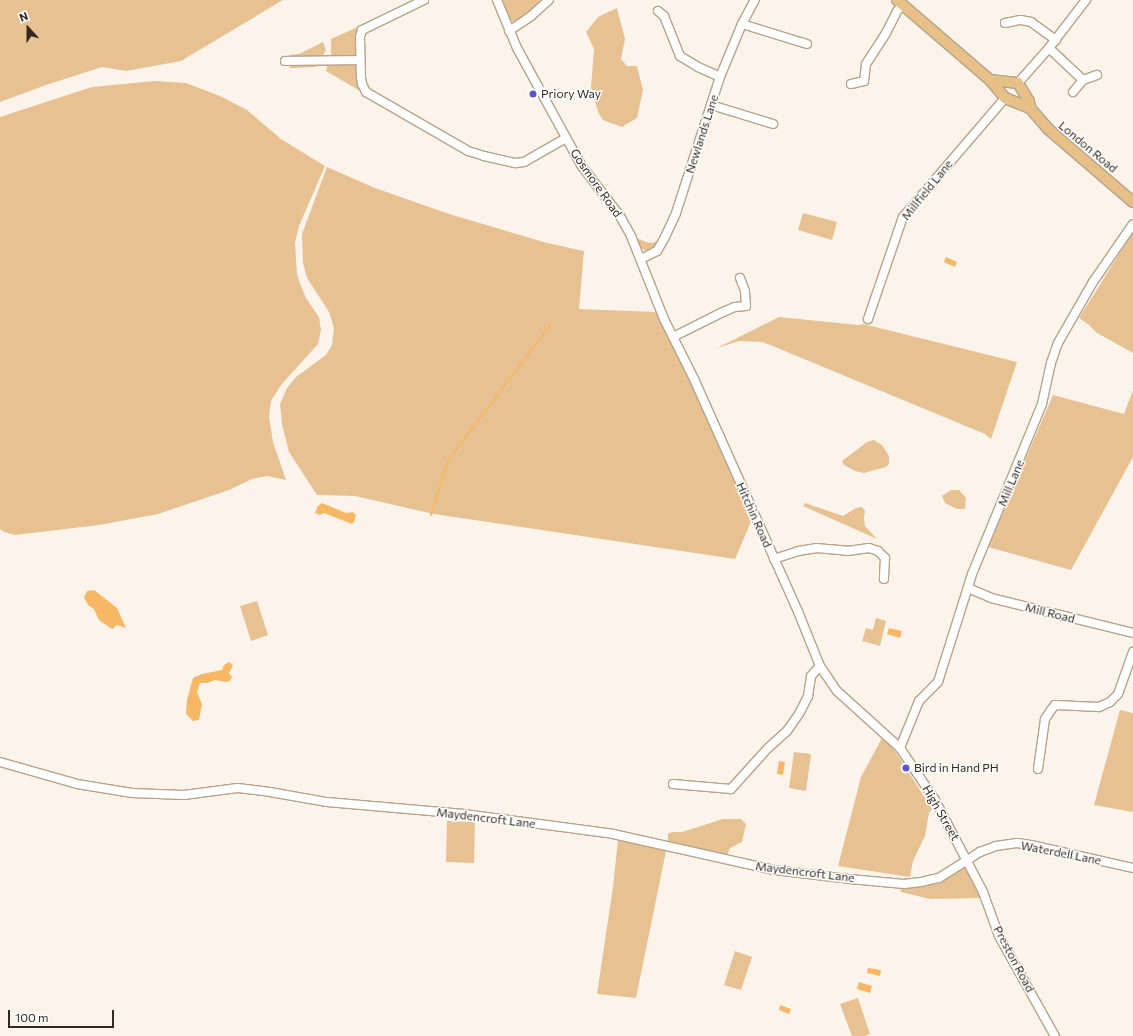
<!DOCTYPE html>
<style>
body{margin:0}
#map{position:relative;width:1133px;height:1036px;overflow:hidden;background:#fcf4ea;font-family:Commissioner,sans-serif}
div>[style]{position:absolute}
.green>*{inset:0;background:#e7c192}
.water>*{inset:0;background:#f7b764}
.stream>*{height:2px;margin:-1px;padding:0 1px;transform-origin:1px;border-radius:1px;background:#f7b764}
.roads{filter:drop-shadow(1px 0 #b6a38b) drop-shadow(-1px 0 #b6a38b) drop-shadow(0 1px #b6a38b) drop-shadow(0 -1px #b6a38b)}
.minor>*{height:8px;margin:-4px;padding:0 4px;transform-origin:4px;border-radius:4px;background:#fff}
.major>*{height:10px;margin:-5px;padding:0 5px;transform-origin:5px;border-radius:5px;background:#e7c088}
.dots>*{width:11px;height:11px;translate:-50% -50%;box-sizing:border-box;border:2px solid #fff;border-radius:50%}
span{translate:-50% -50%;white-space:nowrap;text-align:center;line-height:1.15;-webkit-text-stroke:3px #fff;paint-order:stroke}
.poi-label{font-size:12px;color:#322a21}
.left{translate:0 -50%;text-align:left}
.street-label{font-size:12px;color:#322a21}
.north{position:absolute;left:8px;top:8px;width:40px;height:40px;-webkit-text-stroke:3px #fff;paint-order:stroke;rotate:339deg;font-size:11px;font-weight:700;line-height:16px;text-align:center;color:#322a21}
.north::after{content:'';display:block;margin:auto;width:14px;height:18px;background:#322a21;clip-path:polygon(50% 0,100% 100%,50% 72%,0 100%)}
.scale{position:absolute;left:8px;top:1010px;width:106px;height:18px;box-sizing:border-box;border:2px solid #322a21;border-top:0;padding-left:5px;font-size:12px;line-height:14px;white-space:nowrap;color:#322a21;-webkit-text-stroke:3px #fff;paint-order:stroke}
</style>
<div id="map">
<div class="green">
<i style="clip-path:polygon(0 0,283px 0,181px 61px,126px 71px,102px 67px,46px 85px,0 102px)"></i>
<i style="clip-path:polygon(500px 0,539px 0,540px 4px,517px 22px,514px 22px,507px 18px)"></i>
<i style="clip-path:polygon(617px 8px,625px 39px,621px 59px,627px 66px,637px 66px,643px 90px,637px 118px,622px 127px,603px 120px,598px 112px,591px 87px,594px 49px,586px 32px,598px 17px)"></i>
<i style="clip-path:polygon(362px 25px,355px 55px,331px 56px,331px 39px)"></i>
<i style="clip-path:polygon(323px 42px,326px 50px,322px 57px,291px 57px,289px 55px,299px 54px)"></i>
<i style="clip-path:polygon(321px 63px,315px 67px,289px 68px,291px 65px)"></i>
<i style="clip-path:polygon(353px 63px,357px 67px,362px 92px,326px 71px,328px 64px)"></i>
<i style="clip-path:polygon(155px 81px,186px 83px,220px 96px,247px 110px,281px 139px,325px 166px,299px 226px,295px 243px,297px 274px,301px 286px,306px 298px,319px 317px,321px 330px,318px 344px,281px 385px,271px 401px,269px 417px,273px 442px,286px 480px,267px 476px,252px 479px,229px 490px,158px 514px,99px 525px,15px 535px,4px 532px,0 529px,0 117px,92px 87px)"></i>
<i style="clip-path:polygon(327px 167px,375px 188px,449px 214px,547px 243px,584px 251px,579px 309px,656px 312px,691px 377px,753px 517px,735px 559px,434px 514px,355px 496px,317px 495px,289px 452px,282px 424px,280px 404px,287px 388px,296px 377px,326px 355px,332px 345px,334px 328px,329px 312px,307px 278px,303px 263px,302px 234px)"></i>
<i style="clip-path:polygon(803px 213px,837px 222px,832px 240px,798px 230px)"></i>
<i style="clip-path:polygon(1133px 232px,1133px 353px,1097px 333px,1089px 325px,1079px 318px)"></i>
<i style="clip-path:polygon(636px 238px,649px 243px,655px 242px,660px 239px,658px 246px,648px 252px,641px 248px)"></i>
<i style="clip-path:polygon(779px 317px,858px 325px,863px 324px,1017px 362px,991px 439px,985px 434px,763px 342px,739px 341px,717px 348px)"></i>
<i style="clip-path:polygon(1133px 390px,1133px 457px,1071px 570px,988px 547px,1053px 395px,1124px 414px)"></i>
<i style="clip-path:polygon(874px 440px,882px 445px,889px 456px,889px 464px,886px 467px,864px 473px,855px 471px,844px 465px,842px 461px,867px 442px)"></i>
<i style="clip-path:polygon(951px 490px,959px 490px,966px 498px,965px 509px,957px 509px,945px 503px,942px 496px)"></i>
<i style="clip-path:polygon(805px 503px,843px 516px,856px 508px,862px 507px,865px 511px,864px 518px,865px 526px,877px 539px,803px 506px)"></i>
<i style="clip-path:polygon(257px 601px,268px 635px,251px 641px,240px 606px)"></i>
<i style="clip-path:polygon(876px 618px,886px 621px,880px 646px,862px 641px,866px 628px,873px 630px)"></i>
<i style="clip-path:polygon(1120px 710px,1133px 713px,1133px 812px,1094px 805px)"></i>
<i style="clip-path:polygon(882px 738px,895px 751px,932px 809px,929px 813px,925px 836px,913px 861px,910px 877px,838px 866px,861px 777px)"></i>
<i style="clip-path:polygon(794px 752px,811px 754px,806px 791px,789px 788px)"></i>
<i style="clip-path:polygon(723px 819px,741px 819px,746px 824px,742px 842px,730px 848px,726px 858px,668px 842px,668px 834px,672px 832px,682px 832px)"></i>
<i style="clip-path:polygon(447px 821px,475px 822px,474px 863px,446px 862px)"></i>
<i style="clip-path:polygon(618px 840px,666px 851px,636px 998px,597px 994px,613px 887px)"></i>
<i style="clip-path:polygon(965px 864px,981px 898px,930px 899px,901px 892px,900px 886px,930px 883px)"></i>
<i style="clip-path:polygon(735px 951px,752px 957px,741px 990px,724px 985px)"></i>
<i style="clip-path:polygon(858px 998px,870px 1034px,865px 1036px,852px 1036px,840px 1004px)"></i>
</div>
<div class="water">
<i style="clip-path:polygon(946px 257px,957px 262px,955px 267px,944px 262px)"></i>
<i style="clip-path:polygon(322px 503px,346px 513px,353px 512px,356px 515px,354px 522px,352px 524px,324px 513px,320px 515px,315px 513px,318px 506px)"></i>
<i style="clip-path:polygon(94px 590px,117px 608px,126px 628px,117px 625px,112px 629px,99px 620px,94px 609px,88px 605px,84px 597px,87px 591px)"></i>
<i style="clip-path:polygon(889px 628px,902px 631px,900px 638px,887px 634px)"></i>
<i style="clip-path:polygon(229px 662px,233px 665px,229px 673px,232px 677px,230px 681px,225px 682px,215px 680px,207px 683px,200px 683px,197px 692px,202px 704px,199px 720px,193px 721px,186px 714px,187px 700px,193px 678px,202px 674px,222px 670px,224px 665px)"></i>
<i style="clip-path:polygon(779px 761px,785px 762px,783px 775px,777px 774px)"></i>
<i style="clip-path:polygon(868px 968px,881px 970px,880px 976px,867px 973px)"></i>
<i style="clip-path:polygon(859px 982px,872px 986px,870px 993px,857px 989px)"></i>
<i style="clip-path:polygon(780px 1005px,791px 1009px,789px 1014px,779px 1010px)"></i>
</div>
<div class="stream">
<i style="left:431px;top:515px;width:57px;rotate:-72.5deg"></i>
<i style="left:448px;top:461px;width:170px;rotate:-53.1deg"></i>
</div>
<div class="roads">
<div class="minor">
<i style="left:424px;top:0;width:69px;rotate:154.2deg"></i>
<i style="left:362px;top:30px;width:7px;rotate:106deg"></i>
<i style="left:360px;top:37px;width:40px;rotate:88.6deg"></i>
<i style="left:361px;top:77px;width:7px;rotate:82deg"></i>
<i style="left:362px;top:84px;width:9px;rotate:63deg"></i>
<i style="left:366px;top:92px;width:118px;rotate:30deg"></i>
<i style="left:468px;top:151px;width:17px;rotate:17deg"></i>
<i style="left:484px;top:156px;width:32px;rotate:13deg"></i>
<i style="left:515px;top:163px;width:9px;rotate:-6deg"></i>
<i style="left:524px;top:162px;width:48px;rotate:-29.7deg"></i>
<i style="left:497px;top:0;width:52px;rotate:67.4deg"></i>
<i style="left:517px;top:48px;width:133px;rotate:61.3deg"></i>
<i style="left:581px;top:165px;width:64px;rotate:52.6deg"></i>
<i style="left:620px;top:216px;width:23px;rotate:61deg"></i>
<i style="left:631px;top:236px;width:89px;rotate:68.3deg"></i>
<i style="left:664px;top:319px;width:67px;rotate:63.4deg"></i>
<i style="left:694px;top:379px;width:257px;rotate:65.9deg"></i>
<i style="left:799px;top:614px;width:56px;rotate:68deg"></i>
<i style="left:820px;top:666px;width:30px;rotate:56deg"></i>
<i style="left:837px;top:691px;width:85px;rotate:42.1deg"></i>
<i style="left:900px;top:748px;width:63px;rotate:56.1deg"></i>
<i style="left:935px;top:800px;width:104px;rotate:62.4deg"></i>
<i style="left:983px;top:892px;width:47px;rotate:70deg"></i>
<i style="left:999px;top:936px;width:115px;rotate:60.8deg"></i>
<i style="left:658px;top:11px;width:8px;rotate:40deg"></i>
<i style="left:664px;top:16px;width:43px;rotate:68.2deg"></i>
<i style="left:680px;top:56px;width:21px;rotate:31deg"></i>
<i style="left:698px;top:67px;width:24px;rotate:24deg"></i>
<i style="left:1005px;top:23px;width:16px;rotate:-11deg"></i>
<i style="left:1021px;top:20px;width:10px;rotate:11deg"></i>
<i style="left:1031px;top:22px;width:31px;rotate:36deg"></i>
<i style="left:742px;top:24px;width:68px;rotate:17.1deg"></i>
<i style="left:509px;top:31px;width:27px;rotate:-34deg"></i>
<i style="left:531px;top:16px;width:24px;rotate:-42deg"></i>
<i style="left:1049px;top:48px;width:47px;rotate:43.3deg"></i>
<i style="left:1083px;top:80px;width:15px;rotate:-20deg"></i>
<i style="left:285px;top:61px;width:75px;rotate:-0.8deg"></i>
<i style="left:1018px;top:83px;width:47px;rotate:-48.5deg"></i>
<i style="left:1049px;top:48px;width:61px;rotate:-52.4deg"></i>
<i style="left:851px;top:84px;width:13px;rotate:-13deg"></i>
<i style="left:864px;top:81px;width:17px;rotate:-83deg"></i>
<i style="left:866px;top:64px;width:37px;rotate:-57deg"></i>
<i style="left:886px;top:33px;width:25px;rotate:-63deg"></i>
<i style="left:897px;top:11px;width:8px;rotate:-45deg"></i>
<i style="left:1073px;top:92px;width:16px;rotate:-50deg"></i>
<i style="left:711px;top:105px;width:65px;rotate:17deg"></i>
<i style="left:641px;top:259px;width:18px;rotate:-27deg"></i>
<i style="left:657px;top:251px;width:16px;rotate:-60deg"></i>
<i style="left:665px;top:237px;width:26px;rotate:-65deg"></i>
<i style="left:676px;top:213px;width:143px;rotate:-72.1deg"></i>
<i style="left:720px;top:77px;width:57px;rotate:-67.5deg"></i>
<i style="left:742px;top:24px;width:27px;rotate:-62deg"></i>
<i style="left:868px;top:319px;width:108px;rotate:-71.1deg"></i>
<i style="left:903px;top:217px;width:157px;rotate:-49.4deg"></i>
<i style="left:673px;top:337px;width:56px;rotate:-26.6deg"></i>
<i style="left:723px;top:312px;width:13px;rotate:-23deg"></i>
<i style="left:735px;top:307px;width:11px;rotate:-5deg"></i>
<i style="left:746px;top:306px;width:15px;rotate:-94deg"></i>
<i style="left:745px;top:291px;width:14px;rotate:-111deg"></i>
<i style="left:774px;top:559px;width:25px;rotate:-18deg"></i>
<i style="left:798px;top:551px;width:18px;rotate:-9deg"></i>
<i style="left:816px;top:548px;width:32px;rotate:5deg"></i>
<i style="left:848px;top:551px;width:21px;rotate:-8deg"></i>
<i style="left:869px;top:548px;width:9px;rotate:18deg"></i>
<i style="left:878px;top:551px;width:10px;rotate:45deg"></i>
<i style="left:885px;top:558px;width:21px;rotate:93deg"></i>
<i style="left:968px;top:588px;width:25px;rotate:23deg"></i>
<i style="left:991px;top:598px;width:146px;rotate:13.8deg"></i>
<i style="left:900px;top:748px;width:51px;rotate:-68deg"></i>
<i style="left:919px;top:701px;width:27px;rotate:-45deg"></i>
<i style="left:938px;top:682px;width:113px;rotate:-72.5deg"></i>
<i style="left:972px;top:574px;width:184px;rotate:-67.6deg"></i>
<i style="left:1042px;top:404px;width:42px;rotate:-77.6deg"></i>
<i style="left:1051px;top:363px;width:21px;rotate:-71deg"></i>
<i style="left:1058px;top:343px;width:70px;rotate:-60.2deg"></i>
<i style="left:1093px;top:282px;width:70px;rotate:-55.4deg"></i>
<i style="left:0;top:762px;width:80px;rotate:15.9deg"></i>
<i style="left:77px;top:784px;width:56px;rotate:9.3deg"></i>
<i style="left:132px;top:793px;width:52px;rotate:2.2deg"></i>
<i style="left:184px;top:795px;width:54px;rotate:-7.4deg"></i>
<i style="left:238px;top:788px;width:32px;rotate:7deg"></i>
<i style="left:270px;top:792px;width:58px;rotate:10deg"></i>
<i style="left:327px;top:802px;width:138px;rotate:5deg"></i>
<i style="left:464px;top:814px;width:150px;rotate:7.6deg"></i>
<i style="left:613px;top:834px;width:165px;rotate:12.6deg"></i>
<i style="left:774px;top:870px;width:77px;rotate:6.8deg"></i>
<i style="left:850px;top:879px;width:54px;rotate:5.3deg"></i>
<i style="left:904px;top:884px;width:17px;rotate:-7deg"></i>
<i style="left:921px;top:882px;width:18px;rotate:-13deg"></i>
<i style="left:939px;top:878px;width:49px;rotate:-32.4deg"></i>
<i style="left:980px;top:852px;width:17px;rotate:-21deg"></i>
<i style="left:996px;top:846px;width:21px;rotate:-8deg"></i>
<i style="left:1017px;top:843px;width:14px;rotate:8deg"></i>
<i style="left:1031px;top:845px;width:105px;rotate:12.7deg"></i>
<i style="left:1038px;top:769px;width:50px;rotate:-82deg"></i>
<i style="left:1045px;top:719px;width:11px;rotate:-56deg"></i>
<i style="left:1051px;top:710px;width:6px;rotate:-51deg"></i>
<i style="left:1055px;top:705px;width:44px;rotate:2.6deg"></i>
<i style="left:1099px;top:707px;width:12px;rotate:-24deg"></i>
<i style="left:1110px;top:702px;width:11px;rotate:-45deg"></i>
<i style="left:1118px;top:694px;width:45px;rotate:-70.3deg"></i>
<i style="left:673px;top:784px;width:58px;rotate:4.9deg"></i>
<i style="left:731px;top:789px;width:55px;rotate:-47.9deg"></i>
<i style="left:768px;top:748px;width:25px;rotate:-42deg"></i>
<i style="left:787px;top:731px;width:21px;rotate:-55deg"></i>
<i style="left:799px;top:714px;width:20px;rotate:-63deg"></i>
<i style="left:808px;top:696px;width:20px;rotate:-81deg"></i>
<i style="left:811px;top:676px;width:13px;rotate:-48deg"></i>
</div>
<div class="major">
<i style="left:897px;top:0;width:123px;rotate:40.7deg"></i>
<i style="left:990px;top:80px;width:23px;rotate:50deg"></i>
<i style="left:1005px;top:98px;width:27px;rotate:22deg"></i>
<i style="left:1030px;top:108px;width:28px;rotate:49deg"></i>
<i style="left:1048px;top:129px;width:112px;rotate:40.7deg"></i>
<i style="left:990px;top:80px;width:28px;rotate:6deg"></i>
<i style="left:1018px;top:83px;width:21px;rotate:59deg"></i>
<i style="left:1029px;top:101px;width:7px;rotate:82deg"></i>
</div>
</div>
<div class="dots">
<i style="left:533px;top:94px;background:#5e54cd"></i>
<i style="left:906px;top:768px;background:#5e54cd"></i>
</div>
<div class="poi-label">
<span class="left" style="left:541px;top:94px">Priory Way</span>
<span class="left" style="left:914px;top:768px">Bird in Hand PH</span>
</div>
<div class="street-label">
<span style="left:702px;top:134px;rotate:-72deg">Newlands Lane</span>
<span style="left:1088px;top:147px;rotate:40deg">London Road</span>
<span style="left:596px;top:183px;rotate:55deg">Gosmore Road</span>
<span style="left:927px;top:190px;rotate:-51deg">Millfield Lane</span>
<span style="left:1011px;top:483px;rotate:-67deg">Mill Lane</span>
<span style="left:754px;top:515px;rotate:66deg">Hitchin Road</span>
<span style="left:1050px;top:613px;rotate:14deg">Mill Road</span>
<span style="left:941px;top:813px;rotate:60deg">High Street</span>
<span style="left:486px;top:818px;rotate:7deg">Maydencroft Lane</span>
<span style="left:1061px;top:853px;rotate:11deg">Waterdell Lane</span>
<span style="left:805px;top:872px;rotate:7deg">Maydencroft Lane</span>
<span style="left:1014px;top:959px;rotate:62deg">Preston Road</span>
</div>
<div class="north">N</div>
<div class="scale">100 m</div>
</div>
